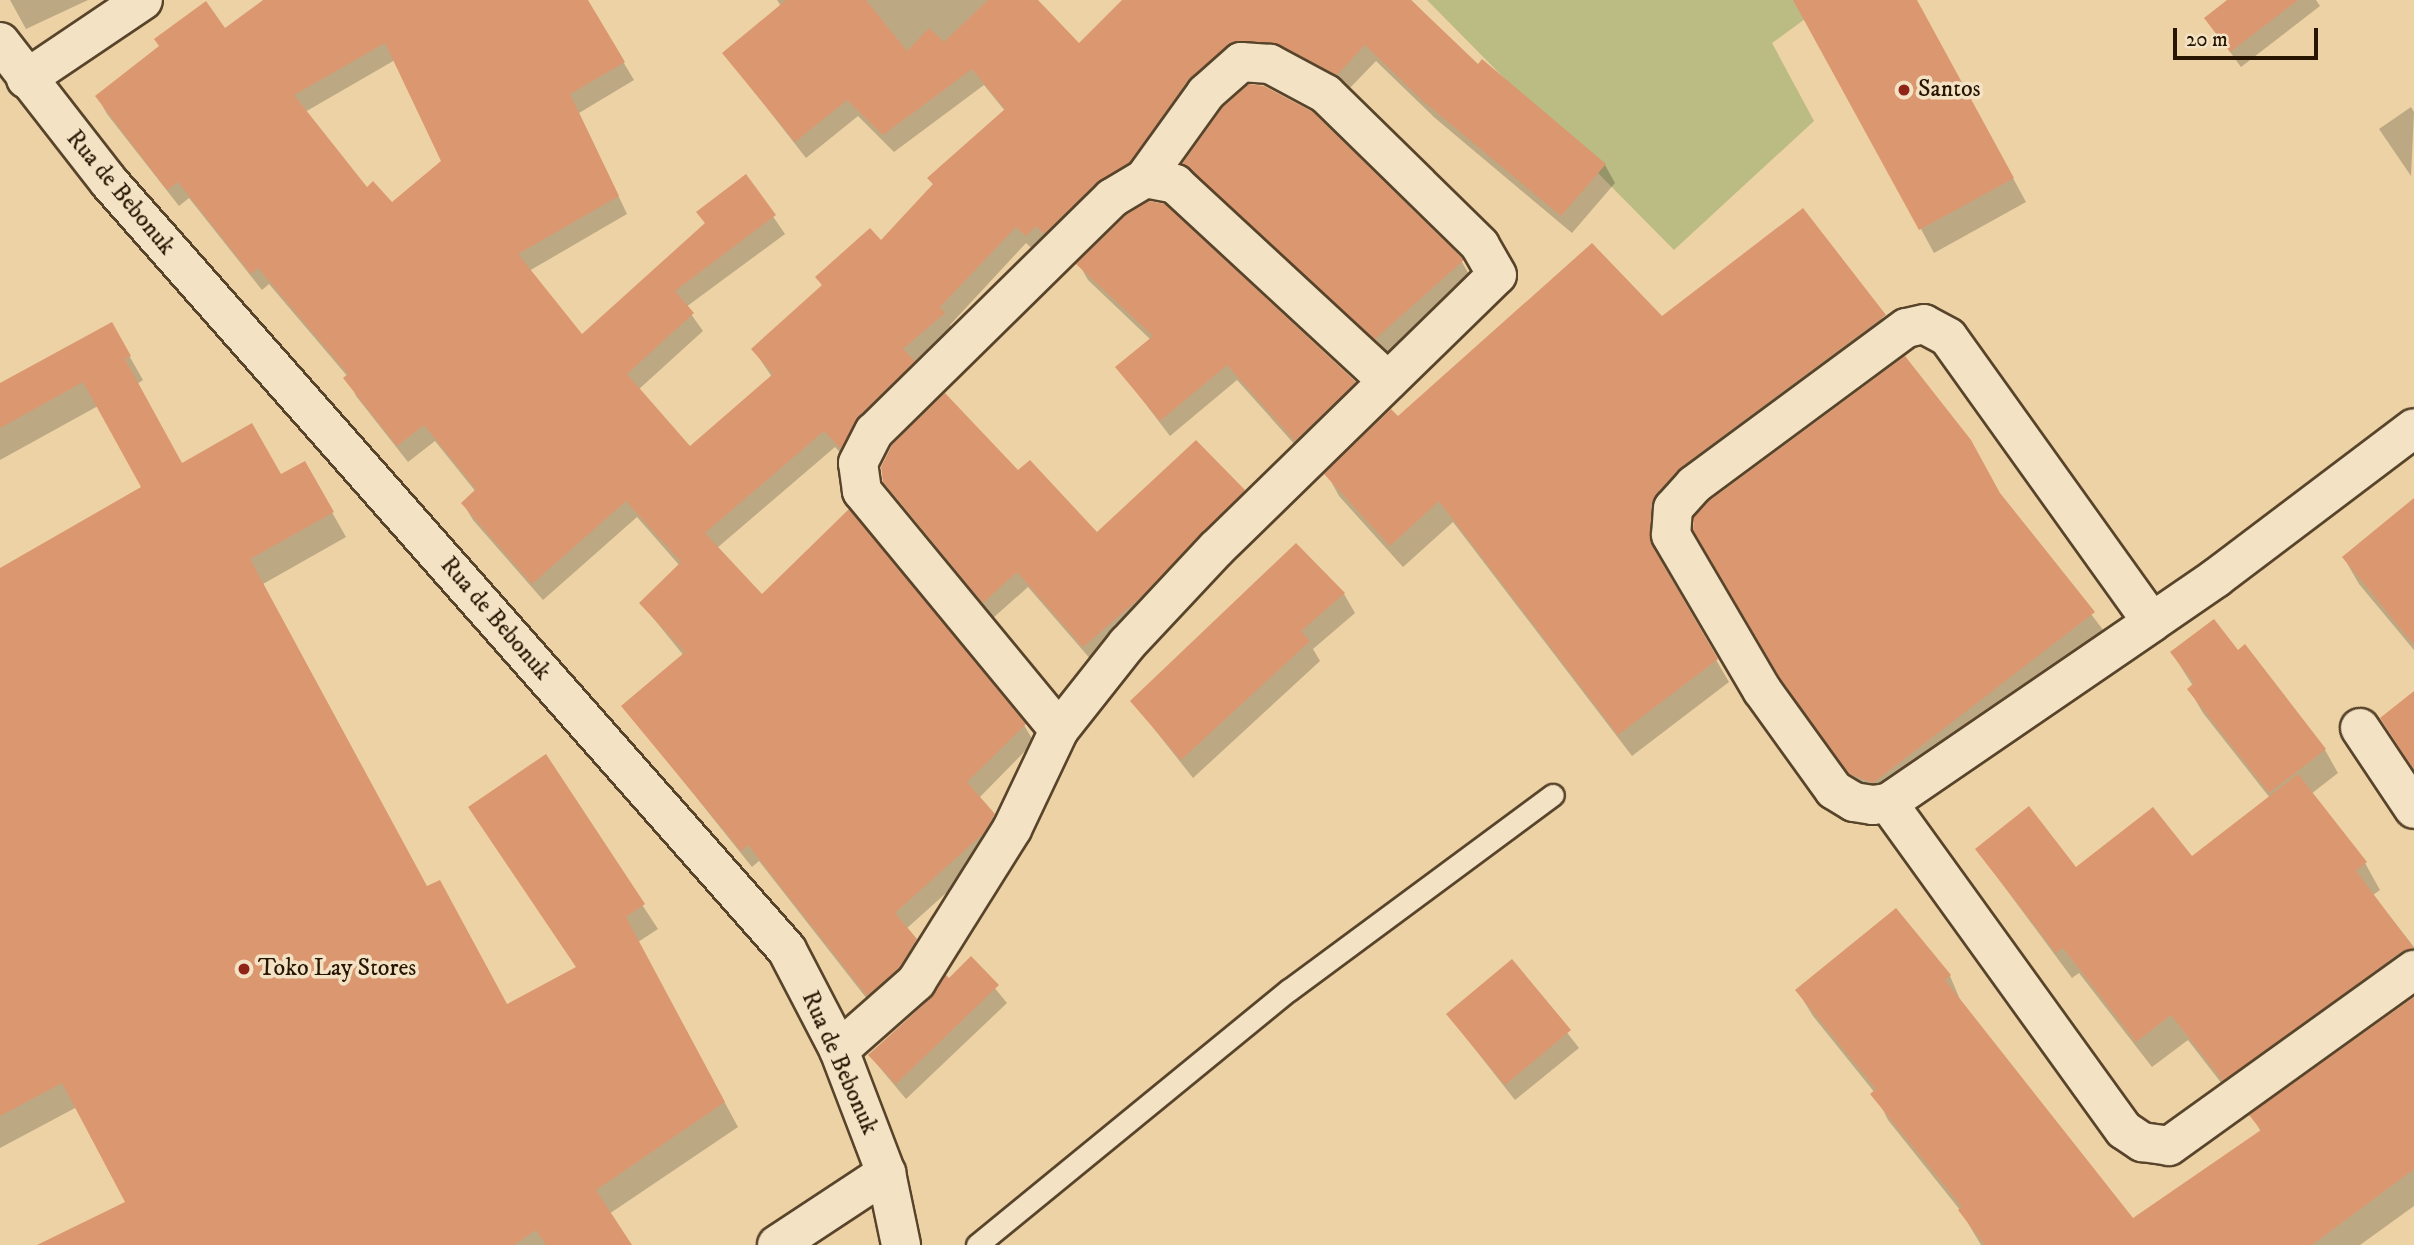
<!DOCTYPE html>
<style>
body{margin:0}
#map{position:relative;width:2414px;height:1245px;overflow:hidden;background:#edd2a5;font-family:"IM FELL DW Pica",serif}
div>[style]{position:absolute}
.green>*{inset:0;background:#bbbb84}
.shadow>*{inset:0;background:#0003}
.building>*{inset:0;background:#db9870}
.roads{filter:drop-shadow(2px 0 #58442b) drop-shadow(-2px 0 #58442b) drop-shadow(0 2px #58442b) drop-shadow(0 -2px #58442b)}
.lane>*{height:21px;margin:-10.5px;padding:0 10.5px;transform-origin:10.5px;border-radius:10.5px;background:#f3e2c4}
.street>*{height:38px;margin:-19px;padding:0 19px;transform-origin:19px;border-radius:19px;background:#f3e2c4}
.secondary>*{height:38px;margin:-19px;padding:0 19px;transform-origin:19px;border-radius:19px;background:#f3e2c4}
.dots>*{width:19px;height:19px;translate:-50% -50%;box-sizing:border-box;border:4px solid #f3e2c4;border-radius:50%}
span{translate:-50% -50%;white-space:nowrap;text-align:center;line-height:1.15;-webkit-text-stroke:7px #f3e2c4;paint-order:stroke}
.poi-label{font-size:24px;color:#271502}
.left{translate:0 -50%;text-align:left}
.street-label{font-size:24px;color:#271502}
.scale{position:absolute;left:2173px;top:28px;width:145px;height:32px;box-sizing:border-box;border:4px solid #271502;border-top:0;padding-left:9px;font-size:21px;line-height:24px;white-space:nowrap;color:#271502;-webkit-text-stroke:5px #f3e2c4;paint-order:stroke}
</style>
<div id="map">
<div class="green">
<i style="clip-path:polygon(1427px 0,1831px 0,1772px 43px,1814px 121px,1674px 250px)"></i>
</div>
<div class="shadow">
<i style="clip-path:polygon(10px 0,88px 0,26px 29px)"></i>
<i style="clip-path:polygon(evenodd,266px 0,586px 0,634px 80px,579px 113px,627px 214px,529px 271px,581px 337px,706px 225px,699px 212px,746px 177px,785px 234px,686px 307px,703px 331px,638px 390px,690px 449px,772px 377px,753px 349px,823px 287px,817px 277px,881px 243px,934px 186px,929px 178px,1005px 111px,984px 85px,894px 152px,858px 116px,806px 158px,724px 53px,781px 6px,777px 0,1036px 0,1079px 46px,1124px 0,1411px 0,1478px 66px,1605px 165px,1615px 183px,1572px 233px,1435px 118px,1376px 61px,1347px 91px,1244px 58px,1139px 179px,1037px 253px,1026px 243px,950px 325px,953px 331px,915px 364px,923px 380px,851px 465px,835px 447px,717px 548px,762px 596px,1024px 725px,1034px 742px,979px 798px,1004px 832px,993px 851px,906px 929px,926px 958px,878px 1013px,759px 861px,752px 867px,623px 706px,684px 656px,641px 603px,680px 566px,637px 517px,543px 600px,473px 520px,463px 503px,476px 492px,435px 441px,408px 462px,356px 396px,348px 377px,269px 284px,262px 290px,189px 198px,179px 206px,107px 114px,97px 96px,225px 30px,266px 0,395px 60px,443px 162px,391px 205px,366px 189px,305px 112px,395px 60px)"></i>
<i style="clip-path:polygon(1801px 0,1916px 0,2026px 202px,1934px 253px,1797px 2px)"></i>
<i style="clip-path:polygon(2230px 0,2316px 0,2320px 6px,2241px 67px,2206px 19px)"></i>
<i style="clip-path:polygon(2411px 107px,2414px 112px,2411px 176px,2379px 129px)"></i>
<i style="clip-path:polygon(1184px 164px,1462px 262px,1471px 278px,1385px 354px,1194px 180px)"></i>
<i style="clip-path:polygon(1802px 210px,1897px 338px,1663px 529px,1663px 569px,1729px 682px,1632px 756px,1453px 522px,1403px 567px,1339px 496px,1327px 474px,1397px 419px,1662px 319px)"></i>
<i style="clip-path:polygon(1079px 264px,1355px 383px,1364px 399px,1305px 456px,1237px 380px,1170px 436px,1118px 368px,1151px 340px,1088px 280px)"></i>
<i style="clip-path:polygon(111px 324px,143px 380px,137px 384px,182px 465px,281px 477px,304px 463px,346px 537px,263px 584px,427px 888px,507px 1006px,577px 968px,485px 831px,545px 757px,658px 929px,638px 942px,738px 1127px,609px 1214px,630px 1245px,41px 1245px,128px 1203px,77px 1107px,0 1148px,0 570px,144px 487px,98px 406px,0 460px,0 385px)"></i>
<i style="clip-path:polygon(1018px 473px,1097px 535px,1244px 491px,1253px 507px,1093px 662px,1028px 587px,993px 618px,884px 481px)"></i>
<i style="clip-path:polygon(2001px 497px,2104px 631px,1884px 801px,1862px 792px,1793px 697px,1695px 529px)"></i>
<i style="clip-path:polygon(2414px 500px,2414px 650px,2359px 584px,2344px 558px)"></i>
<i style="clip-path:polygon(1344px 594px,1355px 613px,1313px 649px,1320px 661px,1193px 778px,1132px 701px)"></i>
<i style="clip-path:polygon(2237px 652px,2325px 750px,2338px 773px,2311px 794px,2365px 863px,2380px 890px,2373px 895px,2414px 947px,2414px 980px,2239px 1106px,2188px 1040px,2152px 1067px,2079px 973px,2072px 978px,1977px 850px,2076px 869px,2191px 859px,2270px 798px,2203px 713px,2189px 689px,2193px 686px,2172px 653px)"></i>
<i style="clip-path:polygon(971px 959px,1007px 1003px,906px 1099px,870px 1056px)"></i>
<i style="clip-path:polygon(1512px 962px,1579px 1048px,1515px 1100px,1448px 1015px)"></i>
<i style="clip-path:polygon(1950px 976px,1962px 1004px,2133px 1221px,2261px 1132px,2252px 1116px,2414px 999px,2414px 1206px,2360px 1245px,1981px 1245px,1960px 1210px,1888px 1120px,1875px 1093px,1813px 1016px,1797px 990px)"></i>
</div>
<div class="building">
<i style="clip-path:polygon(evenodd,263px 0,588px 0,625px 62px,570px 94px,619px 196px,518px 254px,582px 334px,705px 223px,696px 212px,746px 174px,776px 215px,675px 291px,694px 313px,627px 374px,690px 446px,773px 374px,751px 349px,822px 285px,815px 277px,870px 228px,881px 240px,933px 184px,927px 178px,1005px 109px,972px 69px,883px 135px,847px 100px,795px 142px,722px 53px,786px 0,866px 0,907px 51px,929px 28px,944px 42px,988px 0,1038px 0,1079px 43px,1122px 0,1411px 0,1478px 64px,1482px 59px,1606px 164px,1561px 216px,1423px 101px,1365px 45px,1337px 75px,1280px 45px,1233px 42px,1188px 80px,1130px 162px,1097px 182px,1044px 234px,1036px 226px,1026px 236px,1016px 227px,940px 307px,945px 313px,903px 349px,915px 361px,859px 416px,841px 449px,824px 431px,705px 533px,762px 594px,849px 509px,1026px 724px,967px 782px,995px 814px,984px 833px,895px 913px,917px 939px,899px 968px,867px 996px,748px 845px,741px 851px,621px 706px,685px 652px,639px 603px,681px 562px,626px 501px,532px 584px,461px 503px,476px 489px,424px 425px,397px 446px,343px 378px,348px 374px,258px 268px,251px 274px,178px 182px,167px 190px,95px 96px,159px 46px,154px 39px,206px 1px,225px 28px,263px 0,385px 43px,441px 161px,392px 202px,373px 181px,367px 187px,294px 95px,385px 43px)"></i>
<i style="clip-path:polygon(1793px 0,1917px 0,2014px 178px,1919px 230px)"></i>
<i style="clip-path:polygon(2227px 0,2298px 0,2230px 52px,2204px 18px)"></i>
<i style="clip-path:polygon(1249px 84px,1264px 86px,1313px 112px,1464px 260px,1375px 339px,1182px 164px,1222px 108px)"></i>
<i style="clip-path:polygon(1149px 201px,1165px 204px,1356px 382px,1295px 441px,1227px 365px,1160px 421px,1115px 367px,1153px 336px,1076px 264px,1126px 215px)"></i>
<i style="clip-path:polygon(1803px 208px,1886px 315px,1681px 467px,1656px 494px,1651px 506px,1652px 545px,1718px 659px,1618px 735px,1439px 501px,1390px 546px,1324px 474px,1391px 409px,1398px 416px,1592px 243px,1662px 316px)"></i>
<i style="clip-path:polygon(112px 322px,131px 356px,125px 359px,182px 463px,252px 423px,281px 474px,305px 461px,334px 512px,250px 559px,427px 886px,440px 880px,507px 1004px,576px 967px,468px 807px,546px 754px,645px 904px,626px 917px,725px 1102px,596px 1190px,632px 1245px,546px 1245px,536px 1230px,514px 1245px,37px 1245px,125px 1202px,62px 1083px,0 1116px,0 568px,141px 487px,83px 382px,0 428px,0 383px)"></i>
<i style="clip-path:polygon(1905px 356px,1971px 440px,2000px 493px,2095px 612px,1873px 783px,1849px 774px,1780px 678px,1693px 530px,1694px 517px,1709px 501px)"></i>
<i style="clip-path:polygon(945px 393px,1018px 470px,1030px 460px,1097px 532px,1196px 440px,1245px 490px,1142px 596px,1083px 647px,1017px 572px,983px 603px,883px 482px,881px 467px,892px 445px)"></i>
<i style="clip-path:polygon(2414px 498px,2414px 645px,2342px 557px)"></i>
<i style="clip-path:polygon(1296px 543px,1345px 593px,1301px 631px,1310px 641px,1181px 760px,1130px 701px)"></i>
<i style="clip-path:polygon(2214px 619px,2238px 650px,2245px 644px,2326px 749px,2269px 793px,2187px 689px,2194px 683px,2170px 652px)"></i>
<i style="clip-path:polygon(2414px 691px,2414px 770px,2380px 718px)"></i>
<i style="clip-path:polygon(2298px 774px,2367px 862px,2356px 871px,2414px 948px,2401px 952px,2223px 1081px,2171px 1015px,2136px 1042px,2063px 948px,2056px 953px,1975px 849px,2029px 806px,2076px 867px,2153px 807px,2192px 856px)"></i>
<i style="clip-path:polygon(1896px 908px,1951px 975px,1945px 980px,2133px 1218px,2261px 1130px,2249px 1115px,2414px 997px,2414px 1169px,2312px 1245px,1985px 1245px,1958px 1210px,1962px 1207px,1870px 1094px,1876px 1089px,1795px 990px)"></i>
<i style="clip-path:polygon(971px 956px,999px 985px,896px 1084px,868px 1055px,931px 998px,946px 975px,949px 978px)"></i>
<i style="clip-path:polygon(1512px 959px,1571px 1030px,1505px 1085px,1446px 1014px)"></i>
</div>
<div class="roads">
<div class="lane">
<i style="left:977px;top:1245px;width:403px;rotate:-39.3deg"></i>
<i style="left:1289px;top:990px;width:328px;rotate:-36.5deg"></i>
</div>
<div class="street">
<i style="left:26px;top:79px;width:141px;rotate:-34deg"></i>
<i style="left:2152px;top:622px;width:350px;rotate:-125.6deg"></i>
<i style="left:1948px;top:337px;width:27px;rotate:-152deg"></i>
<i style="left:1924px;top:324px;width:18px;rotate:167deg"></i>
<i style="left:1906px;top:328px;width:264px;rotate:143.5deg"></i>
<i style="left:1694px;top:485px;width:31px;rotate:132deg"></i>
<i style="left:1673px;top:508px;width:27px;rotate:94deg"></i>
<i style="left:1671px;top:535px;width:180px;rotate:59.6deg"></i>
<i style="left:1762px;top:690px;width:123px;rotate:54.2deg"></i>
<i style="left:1834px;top:790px;width:23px;rotate:31deg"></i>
<i style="left:1854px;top:802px;width:19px;rotate:9deg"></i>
<i style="left:1873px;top:805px;width:15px;rotate:-8deg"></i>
<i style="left:1888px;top:803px;width:320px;rotate:-34.4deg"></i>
<i style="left:2152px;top:622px;width:78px;rotate:-34.5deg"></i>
<i style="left:2216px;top:578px;width:248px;rotate:-37.1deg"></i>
<i style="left:2360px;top:728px;width:97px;rotate:56.3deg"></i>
<i style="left:1059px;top:730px;width:310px;rotate:-129.5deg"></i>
<i style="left:862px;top:491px;width:28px;rotate:-98deg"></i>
<i style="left:858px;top:463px;width:35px;rotate:-63deg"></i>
<i style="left:874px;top:432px;width:334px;rotate:-44.5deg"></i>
<i style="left:1112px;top:198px;width:39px;rotate:-31deg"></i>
<i style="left:1145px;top:178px;width:31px;rotate:11deg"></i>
<i style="left:1175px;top:184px;width:290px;rotate:42.8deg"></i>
<i style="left:1888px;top:803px;width:403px;rotate:54.2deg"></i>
<i style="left:2124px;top:1130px;width:22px;rotate:34deg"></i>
<i style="left:2142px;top:1142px;width:27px;rotate:8deg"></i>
<i style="left:2169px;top:1146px;width:302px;rotate:-35.7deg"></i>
<i style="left:839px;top:1050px;width:103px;rotate:-41.4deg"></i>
<i style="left:916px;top:982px;width:181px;rotate:-57.9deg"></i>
<i style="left:1012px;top:829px;width:110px;rotate:-64.6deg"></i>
<i style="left:1059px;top:730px;width:110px;rotate:-51.7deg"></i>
<i style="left:1127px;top:644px;width:130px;rotate:-46.9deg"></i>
<i style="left:1216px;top:549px;width:392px;rotate:-44.3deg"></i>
<i style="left:1497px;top:275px;width:34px;rotate:-120deg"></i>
<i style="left:1480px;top:245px;width:216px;rotate:-135.6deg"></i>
<i style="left:1326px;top:94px;width:64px;rotate:-151.8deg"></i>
<i style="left:1270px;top:64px;width:29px;rotate:-176deg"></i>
<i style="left:1241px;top:62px;width:47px;rotate:138.5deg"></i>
<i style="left:1206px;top:93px;width:105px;rotate:125.7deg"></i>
<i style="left:777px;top:1245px;width:131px;rotate:-33.4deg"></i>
</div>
<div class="secondary">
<i style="left:0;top:42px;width:177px;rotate:52.1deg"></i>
<i style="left:109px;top:182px;width:1024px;rotate:48.56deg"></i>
<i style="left:787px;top:950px;width:113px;rotate:62.5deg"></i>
<i style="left:839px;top:1050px;width:132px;rotate:69.1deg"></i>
<i style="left:886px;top:1173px;width:74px;rotate:78.2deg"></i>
</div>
</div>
<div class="dots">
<i style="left:1904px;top:90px;background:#8f2418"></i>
<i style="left:244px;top:969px;background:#8f2418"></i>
</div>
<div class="poi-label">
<span class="left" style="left:1918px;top:90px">Santos</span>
<span class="left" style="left:258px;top:969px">Toko Lay Stores</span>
</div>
<div class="street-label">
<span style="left:120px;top:193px;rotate:50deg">Rua de Bebonuk</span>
<span style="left:495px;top:619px;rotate:49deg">Rua de Bebonuk</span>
<span style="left:839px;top:1063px;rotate:66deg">Rua de Bebonuk</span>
</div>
<div class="scale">20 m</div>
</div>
